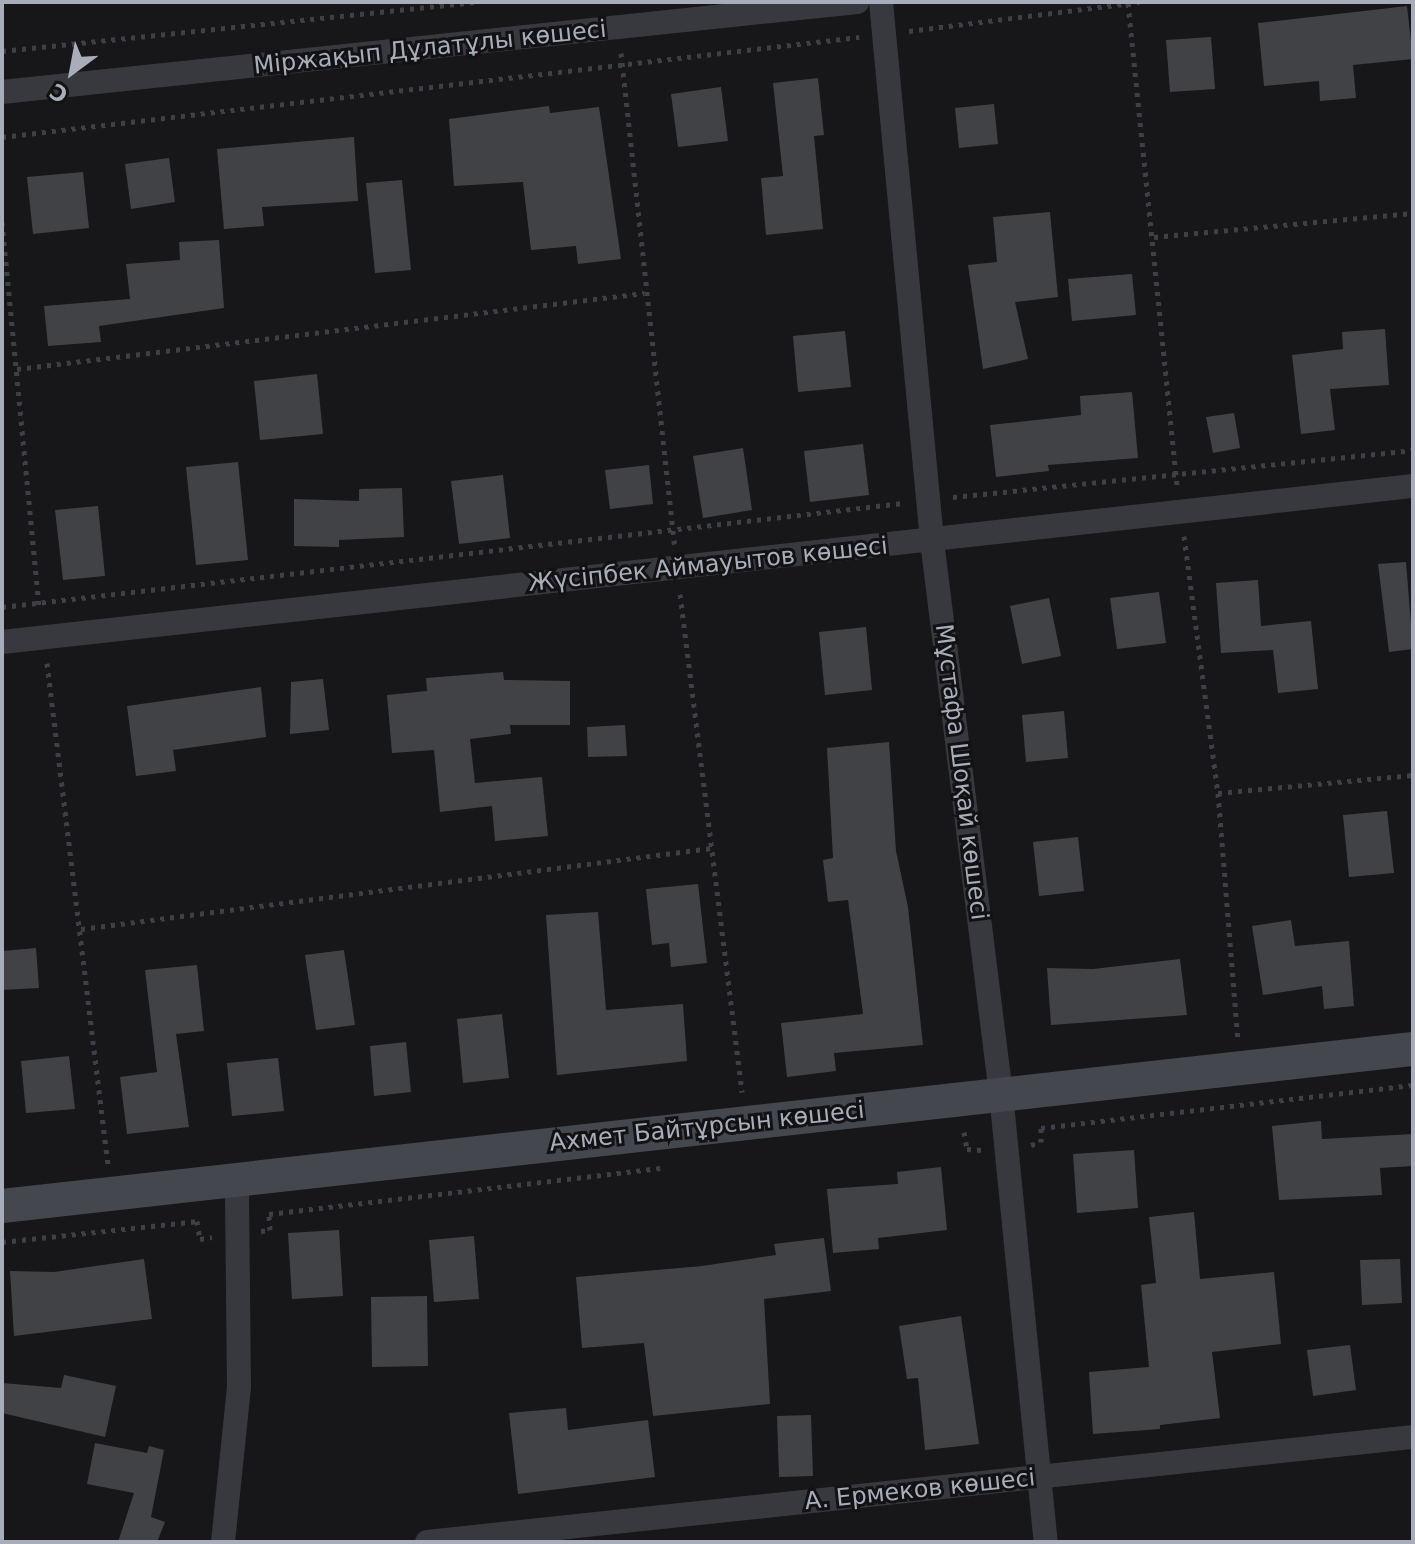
<!DOCTYPE html>
<meta charset="utf-8">
<style>
body{margin:0}
#map{position:relative;width:1415px;height:1544px;overflow:hidden;background:#171719;font-family:"DejaVu Sans",sans-serif}
div>[style]{position:absolute}
.building>*{inset:0;background:#414246}
.path>*{height:5px;margin-top:-2.5px;transform-origin:0;background:repeating-linear-gradient(90deg,#3d4046 0 4px,transparent 0 10px)}
.street>*{height:24px;margin:-12px;padding:0 12px;transform-origin:12px;border-radius:12px;background:#38383f}
.secondary>*{height:34px;margin:-17px;padding:0 17px;transform-origin:17px;border-radius:17px;background:#45474f}
span{translate:-50% -50%;white-space:nowrap;text-align:center;line-height:1.15;-webkit-text-stroke:6px #121214;paint-order:stroke}
.street-label{font-size:24px;color:#a8adba}
.frame{position:absolute;inset:0;border:4px solid #a8adba;pointer-events:none}
.north{position:absolute;left:32px;top:32px;width:80px;height:80px;-webkit-text-stroke:6px #121214;paint-order:stroke;rotate:212deg;font-size:22px;font-weight:700;line-height:32px;text-align:center;color:#a8adba}
.north::after{content:'';display:block;margin:auto;width:28px;height:36px;background:#a8adba;clip-path:polygon(50% 0,100% 100%,50% 72%,0 100%)}
</style>
<div id="map">
<div class="building">
<i style="clip-path:polygon(1407px 6px,1413px 59px,1353px 65px,1356px 98px,1320px 101px,1319px 81px,1264px 86px,1258px 23px)"></i>
<i style="clip-path:polygon(1211px 37px,1215px 89px,1170px 92px,1166px 40px)"></i>
<i style="clip-path:polygon(818px 78px,824px 135px,814px 136px,823px 229px,766px 235px,761px 178px,783px 176px,773px 83px)"></i>
<i style="clip-path:polygon(721px 87px,728px 141px,678px 147px,671px 94px)"></i>
<i style="clip-path:polygon(994px 104px,998px 144px,959px 148px,955px 108px)"></i>
<i style="clip-path:polygon(549px 106px,550px 113px,599px 107px,621px 259px,578px 264px,576px 246px,531px 250px,523px 182px,454px 186px,449px 119px)"></i>
<i style="clip-path:polygon(354px 137px,358px 201px,262px 207px,264px 226px,224px 229px,217px 149px)"></i>
<i style="clip-path:polygon(169px 158px,175px 202px,131px 209px,125px 164px)"></i>
<i style="clip-path:polygon(83px 172px,89px 228px,33px 234px,27px 177px)"></i>
<i style="clip-path:polygon(402px 180px,411px 270px,375px 273px,366px 183px)"></i>
<i style="clip-path:polygon(1050px 212px,1058px 297px,1015px 302px,1028px 359px,983px 369px,968px 265px,997px 262px,993px 217px)"></i>
<i style="clip-path:polygon(219px 240px,224px 308px,99px 326px,101px 342px,48px 346px,44px 306px,130px 299px,126px 264px,180px 260px,179px 242px)"></i>
<i style="clip-path:polygon(1132px 274px,1136px 315px,1072px 321px,1068px 279px)"></i>
<i style="clip-path:polygon(1385px 329px,1389px 385px,1330px 389px,1335px 430px,1301px 434px,1292px 355px,1343px 349px,1342px 332px)"></i>
<i style="clip-path:polygon(845px 331px,851px 387px,798px 392px,793px 336px)"></i>
<i style="clip-path:polygon(317px 374px,323px 434px,260px 440px,254px 381px)"></i>
<i style="clip-path:polygon(1132px 392px,1138px 458px,1048px 465px,1049px 471px,996px 477px,990px 425px,1081px 415px,1080px 396px)"></i>
<i style="clip-path:polygon(1234px 413px,1240px 448px,1213px 453px,1206px 417px)"></i>
<i style="clip-path:polygon(863px 444px,869px 495px,810px 502px,804px 451px)"></i>
<i style="clip-path:polygon(743px 448px,752px 510px,703px 518px,693px 456px)"></i>
<i style="clip-path:polygon(238px 462px,248px 560px,196px 565px,186px 467px)"></i>
<i style="clip-path:polygon(649px 465px,653px 504px,610px 509px,605px 470px)"></i>
<i style="clip-path:polygon(503px 475px,510px 538px,459px 544px,451px 481px)"></i>
<i style="clip-path:polygon(402px 488px,404px 537px,339px 540px,339px 547px,294px 546px,294px 499px,359px 501px,359px 489px)"></i>
<i style="clip-path:polygon(98px 506px,105px 576px,63px 580px,55px 510px)"></i>
<i style="clip-path:polygon(1406px 562px,1413px 649px,1389px 652px,1378px 564px)"></i>
<i style="clip-path:polygon(1258px 580px,1261px 626px,1311px 621px,1318px 689px,1278px 693px,1273px 650px,1221px 653px,1216px 583px)"></i>
<i style="clip-path:polygon(1159px 592px,1166px 643px,1117px 649px,1110px 598px)"></i>
<i style="clip-path:polygon(1049px 598px,1061px 656px,1022px 664px,1010px 606px)"></i>
<i style="clip-path:polygon(866px 627px,872px 690px,825px 695px,819px 632px)"></i>
<i style="clip-path:polygon(503px 672px,504px 680px,570px 681px,570px 725px,510px 725px,511px 734px,470px 739px,475px 783px,542px 777px,548px 836px,495px 841px,492px 806px,440px 812px,434px 750px,392px 753px,387px 695px,427px 691px,426px 678px)"></i>
<i style="clip-path:polygon(323px 679px,329px 730px,290px 734px,291px 682px)"></i>
<i style="clip-path:polygon(261px 687px,266px 737px,173px 750px,176px 771px,136px 776px,127px 706px)"></i>
<i style="clip-path:polygon(1064px 711px,1068px 758px,1026px 762px,1022px 715px)"></i>
<i style="clip-path:polygon(625px 725px,627px 756px,588px 757px,587px 727px)"></i>
<i style="clip-path:polygon(889px 742px,896px 851px,908px 907px,923px 1045px,834px 1053px,836px 1071px,787px 1077px,781px 1023px,863px 1014px,848px 900px,828px 902px,823px 860px,833px 858px,827px 748px)"></i>
<i style="clip-path:polygon(1387px 811px,1394px 873px,1349px 877px,1343px 815px)"></i>
<i style="clip-path:polygon(1078px 837px,1084px 891px,1039px 896px,1033px 842px)"></i>
<i style="clip-path:polygon(698px 884px,707px 963px,671px 967px,669px 943px,652px 945px,646px 889px)"></i>
<i style="clip-path:polygon(598px 912px,606px 1010px,683px 1004px,687px 1061px,557px 1075px,546px 915px)"></i>
<i style="clip-path:polygon(1291px 920px,1295px 946px,1349px 941px,1354px 1006px,1324px 1009px,1322px 986px,1263px 995px,1252px 926px)"></i>
<i style="clip-path:polygon(36px 948px,39px 988px,2px 990px,2px 951px)"></i>
<i style="clip-path:polygon(344px 950px,355px 1025px,316px 1030px,305px 955px)"></i>
<i style="clip-path:polygon(1180px 959px,1187px 1015px,1051px 1025px,1047px 968px,1093px 969px)"></i>
<i style="clip-path:polygon(197px 965px,204px 1031px,176px 1034px,189px 1127px,127px 1134px,120px 1077px,157px 1072px,145px 970px)"></i>
<i style="clip-path:polygon(502px 1014px,509px 1078px,463px 1083px,457px 1019px)"></i>
<i style="clip-path:polygon(406px 1042px,411px 1092px,374px 1096px,370px 1046px)"></i>
<i style="clip-path:polygon(69px 1056px,75px 1109px,26px 1113px,21px 1061px)"></i>
<i style="clip-path:polygon(278px 1058px,284px 1111px,232px 1116px,227px 1063px)"></i>
<i style="clip-path:polygon(1321px 1121px,1322px 1139px,1413px 1134px,1413px 1166px,1380px 1168px,1382px 1195px,1279px 1200px,1272px 1126px)"></i>
<i style="clip-path:polygon(1134px 1150px,1138px 1208px,1077px 1213px,1073px 1154px)"></i>
<i style="clip-path:polygon(941px 1167px,947px 1230px,878px 1238px,879px 1249px,833px 1253px,827px 1189px,898px 1184px,897px 1172px)"></i>
<i style="clip-path:polygon(1194px 1212px,1200px 1279px,1274px 1272px,1281px 1344px,1212px 1352px,1220px 1418px,1160px 1425px,1160px 1429px,1093px 1434px,1089px 1372px,1149px 1367px,1141px 1285px,1156px 1283px,1149px 1217px)"></i>
<i style="clip-path:polygon(339px 1230px,343px 1296px,292px 1299px,288px 1233px)"></i>
<i style="clip-path:polygon(474px 1236px,479px 1299px,434px 1302px,429px 1240px)"></i>
<i style="clip-path:polygon(824px 1238px,831px 1291px,764px 1299px,770px 1404px,653px 1416px,644px 1343px,582px 1348px,576px 1277px,702px 1266px,776px 1255px,774px 1244px)"></i>
<i style="clip-path:polygon(144px 1259px,152px 1319px,14px 1336px,10px 1271px,54px 1272px)"></i>
<i style="clip-path:polygon(1400px 1259px,1402px 1303px,1362px 1305px,1360px 1260px)"></i>
<i style="clip-path:polygon(427px 1296px,428px 1366px,372px 1367px,371px 1297px)"></i>
<i style="clip-path:polygon(961px 1316px,979px 1444px,925px 1450px,918px 1378px,907px 1379px,899px 1326px)"></i>
<i style="clip-path:polygon(1350px 1345px,1356px 1390px,1313px 1396px,1307px 1350px)"></i>
<i style="clip-path:polygon(64px 1375px,116px 1386px,105px 1437px,2px 1413px,2px 1383px,61px 1388px)"></i>
<i style="clip-path:polygon(566px 1408px,568px 1430px,648px 1420px,655px 1477px,518px 1494px,509px 1413px)"></i>
<i style="clip-path:polygon(811px 1415px,813px 1476px,779px 1477px,777px 1416px)"></i>
<i style="clip-path:polygon(95px 1443px,147px 1453px,149px 1446px,164px 1450px,151px 1517px,165px 1522px,157px 1542px,118px 1542px,134px 1493px,87px 1484px)"></i>
</div>
<div class="path">
<i style="left:1128px;top:3px;width:485px;rotate:84.2deg"></i>
<i style="left:909px;top:31px;width:232px;rotate:-7.2deg"></i>
<i style="left:2px;top:51px;width:476px;rotate:-5.9deg"></i>
<i style="left:621px;top:53px;width:494px;rotate:83.8deg"></i>
<i style="left:2px;top:137px;width:863px;rotate:-6.66deg"></i>
<i style="left:2px;top:222px;width:385px;rotate:84.5deg"></i>
<i style="left:1154px;top:237px;width:260px;rotate:-5.3deg"></i>
<i style="left:17px;top:369px;width:632px;rotate:-6.91deg"></i>
<i style="left:953px;top:497px;width:462px;rotate:-5.8deg"></i>
<i style="left:1184px;top:536px;width:259px;rotate:82.5deg"></i>
<i style="left:1218px;top:793px;width:247px;rotate:85.4deg"></i>
<i style="left:680px;top:594px;width:502px;rotate:82.9deg"></i>
<i style="left:2px;top:607px;width:907px;rotate:-6.58deg"></i>
<i style="left:47px;top:663px;width:506px;rotate:83.07deg"></i>
<i style="left:1218px;top:793px;width:196px;rotate:-5.3deg"></i>
<i style="left:81px;top:929px;width:636px;rotate:-7.31deg"></i>
<i style="left:964px;top:1132px;width:17px;rotate:80deg"></i>
<i style="left:967px;top:1149px;width:15px;rotate:4deg"></i>
<i style="left:1031px;top:1145px;width:10px;rotate:-17deg"></i>
<i style="left:1041px;top:1142px;width:14px;rotate:-90deg"></i>
<i style="left:1041px;top:1128px;width:374px;rotate:-6.6deg"></i>
<i style="left:261px;top:1231px;width:9px;rotate:-6deg"></i>
<i style="left:270px;top:1230px;width:16px;rotate:-94deg"></i>
<i style="left:269px;top:1214px;width:394px;rotate:-6.7deg"></i>
<i style="left:2px;top:1242px;width:196px;rotate:-6.1deg"></i>
<i style="left:197px;top:1221px;width:18px;rotate:81deg"></i>
<i style="left:200px;top:1239px;width:12px;rotate:-9deg"></i>
</div>
<div class="street">
<i style="left:881px;top:2px;width:541px;rotate:84.59deg"></i>
<i style="left:932px;top:541px;width:557px;rotate:82.89deg"></i>
<i style="left:1001px;top:1094px;width:450px;rotate:84.3deg"></i>
<i style="left:2px;top:92px;width:860px;rotate:-6.01deg"></i>
<i style="left:2px;top:642px;width:1420px;rotate:-6.31deg"></i>
<i style="left:223px;top:1542px;width:156px;rotate:-84.1deg"></i>
<i style="left:239px;top:1387px;width:207px;rotate:-90.6deg"></i>
<i style="left:427px;top:1542px;width:992px;rotate:-6.08deg"></i>
</div>
<div class="secondary">
<i style="left:2px;top:1206px;width:1420px;rotate:-6.35deg"></i>
</div>
<div class="street-label">
<span style="left:430px;top:48px;rotate:-6deg">Міржақып Дұлатұлы көшесі</span>
<span style="left:708px;top:565px;rotate:-6deg">Жүсіпбек Аймауытов көшесі</span>
<span style="left:961px;top:772px;rotate:83deg">Мұстафа Шоқай көшесі</span>
<span style="left:707px;top:1127px;rotate:-6deg">Ахмет Байтұрсын көшесі</span>
<span style="left:920px;top:1490px;rotate:-6deg">А. Ермеков көшесі</span>
</div>
<div class="frame"></div>
<div class="north">С</div>
</div>
